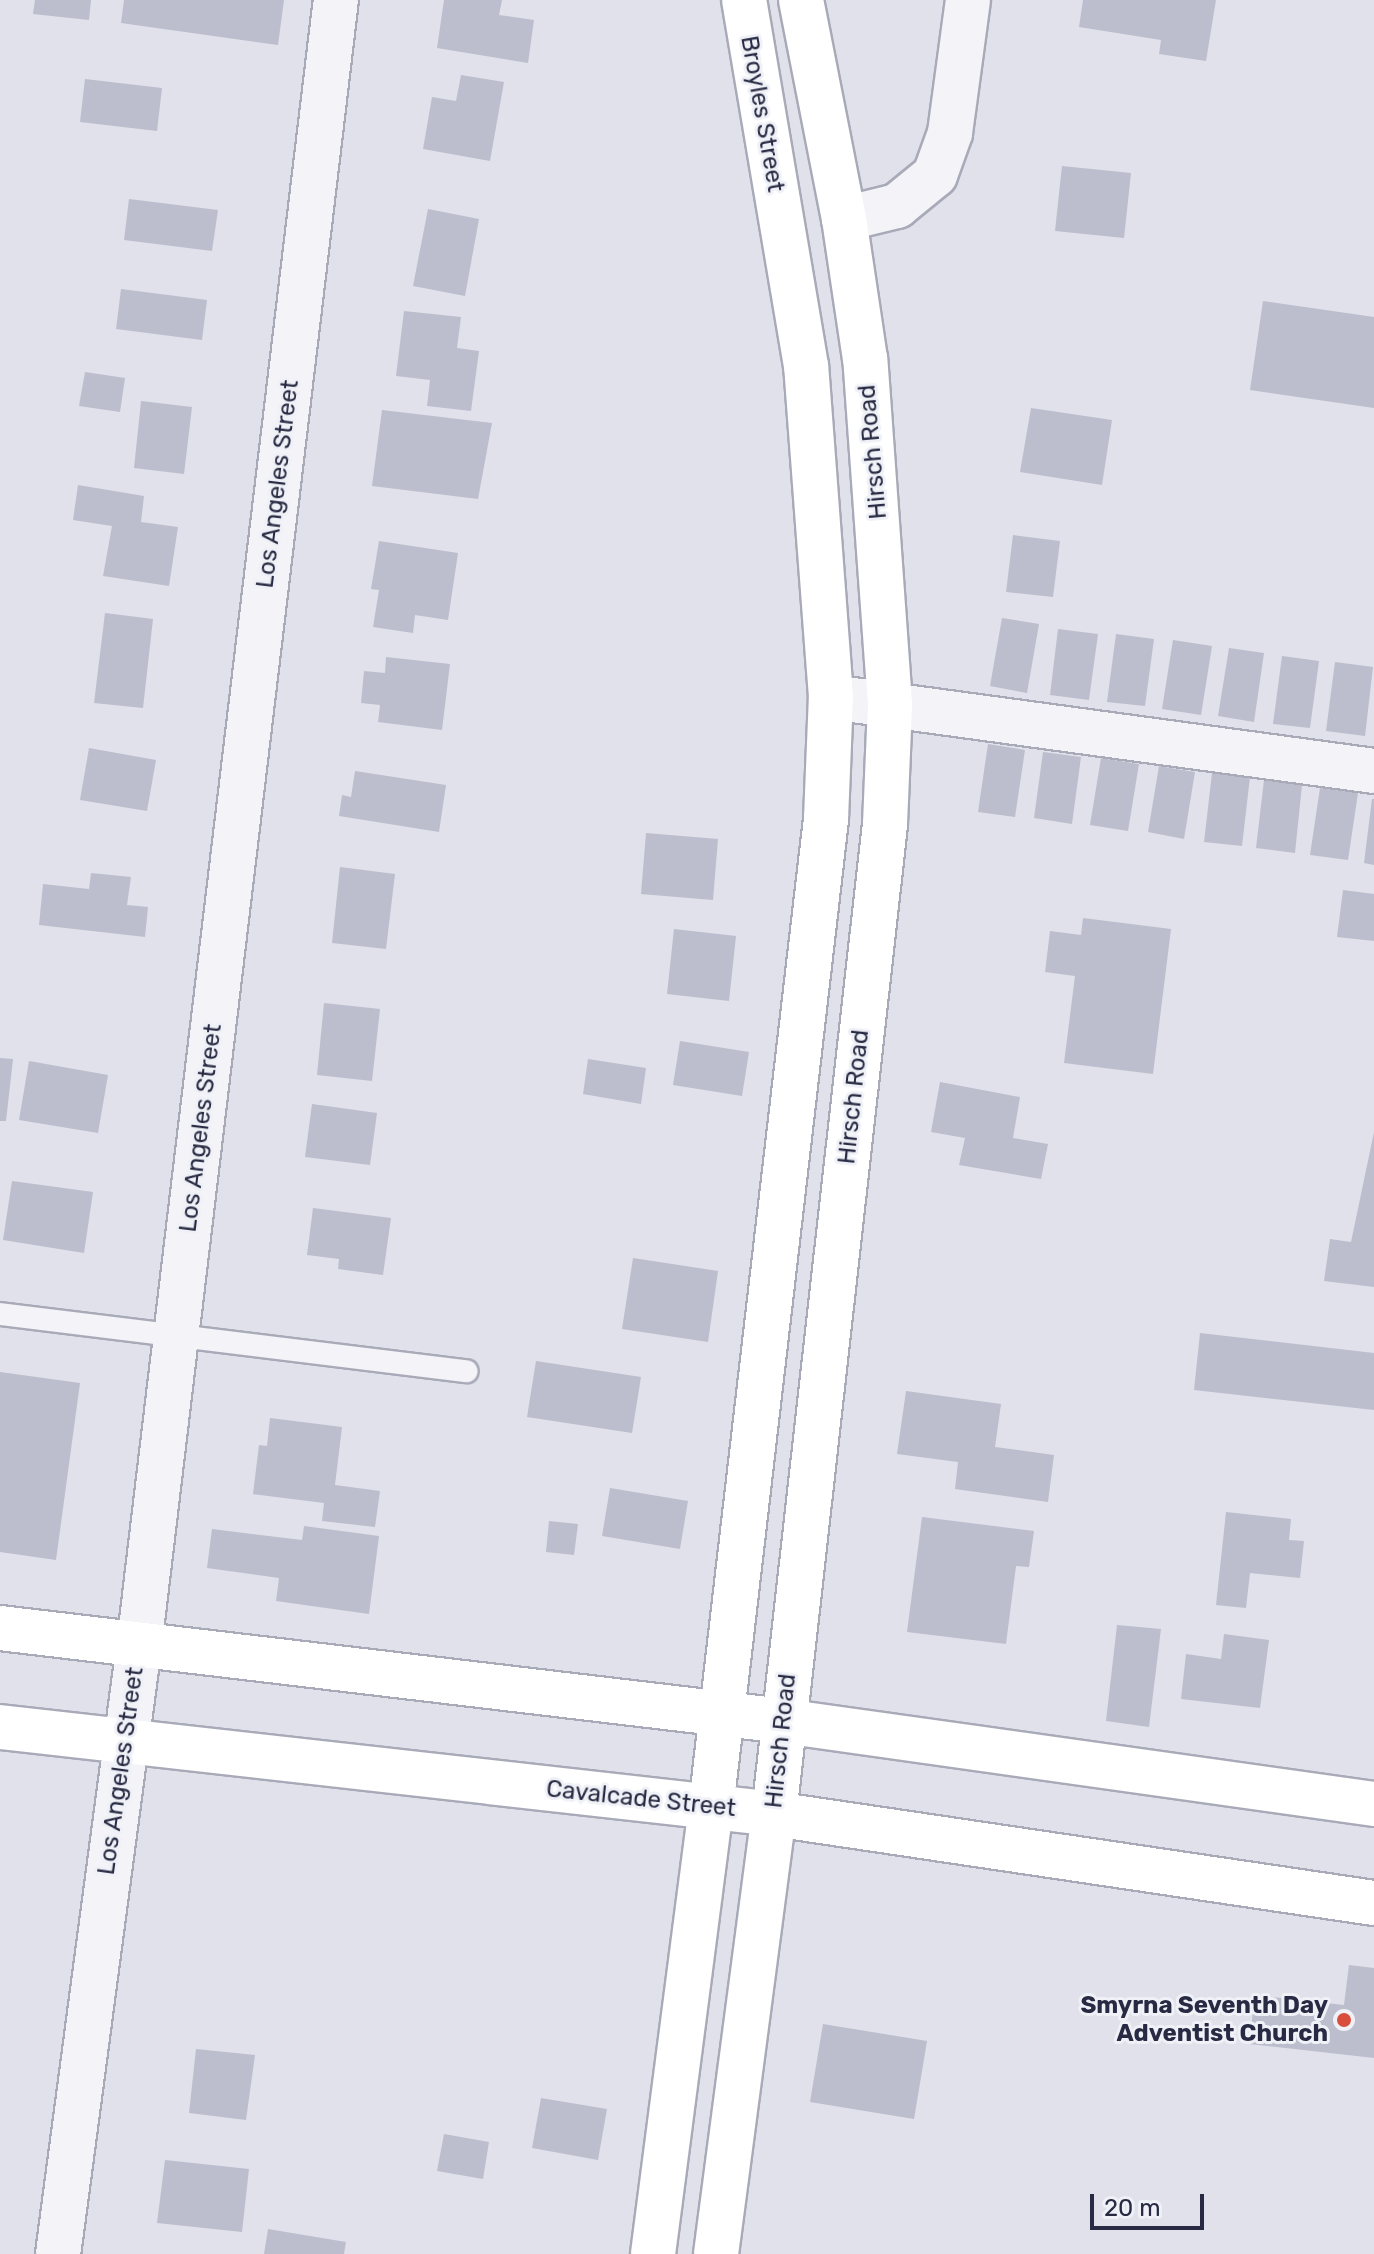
<!DOCTYPE html>
<style>
body{margin:0}
#map{position:relative;width:1374px;height:2254px;overflow:hidden;background:#e0e1ea;font-family:Rubik,sans-serif}
div>[style]{position:absolute}
.building>*{inset:0;background:#bcbecd}
.roads{filter:drop-shadow(2px 0 #a8aab8) drop-shadow(-2px 0 #a8aab8) drop-shadow(0 2px #a8aab8) drop-shadow(0 -2px #a8aab8)}
.lane>*{height:22px;margin:-11px;padding:0 11px;transform-origin:11px;border-radius:11px;background:#f3f3f8}
.street>*{height:44px;margin:-22px;padding:0 22px;transform-origin:22px;border-radius:22px;background:#f3f3f8}
.secondary>*{height:44px;margin:-22px;padding:0 22px;transform-origin:22px;border-radius:22px;background:#fff}
.dots>*{width:22px;height:22px;translate:-50% -50%;box-sizing:border-box;border:4px solid #eff1f7;border-radius:50%}
span{translate:-50% -50%;white-space:nowrap;text-align:center;line-height:1.15;-webkit-text-stroke:6px #eff1f7;paint-order:stroke}
.street-label{font-size:24px;color:#272a42}
.poi-label{font-size:24px;color:#272a42;font-weight:700}
.right{translate:-100% -50%;text-align:right}
.scale{position:absolute;left:1090px;top:2194px;width:114px;height:36px;box-sizing:border-box;border:4px solid #272a42;border-top:0;padding-left:10px;font-size:24px;line-height:28px;white-space:nowrap;color:#272a42;-webkit-text-stroke:6px #eff1f7;paint-order:stroke}
</style>
<div id="map">
<div class="building">
<i style="clip-path:polygon(35px 0,91px 0,89px 20px,33px 14px)"></i>
<i style="clip-path:polygon(124px 0,284px 0,278px 45px,121px 23px)"></i>
<i style="clip-path:polygon(444px 0,502px 0,499px 15px,534px 20px,528px 63px,437px 48px)"></i>
<i style="clip-path:polygon(1083px 0,1216px 0,1206px 61px,1159px 54px,1161px 40px,1079px 27px)"></i>
<i style="clip-path:polygon(461px 75px,504px 82px,490px 161px,423px 149px,432px 97px,456px 101px)"></i>
<i style="clip-path:polygon(85px 79px,162px 88px,157px 131px,80px 122px)"></i>
<i style="clip-path:polygon(1062px 166px,1131px 173px,1124px 238px,1055px 231px)"></i>
<i style="clip-path:polygon(129px 199px,218px 210px,212px 251px,124px 240px)"></i>
<i style="clip-path:polygon(428px 209px,479px 219px,465px 296px,413px 286px)"></i>
<i style="clip-path:polygon(121px 289px,207px 300px,202px 340px,116px 329px)"></i>
<i style="clip-path:polygon(1263px 301px,1374px 317px,1374px 408px,1250px 390px)"></i>
<i style="clip-path:polygon(404px 311px,461px 317px,457px 348px,479px 351px,471px 411px,427px 406px,430px 380px,396px 376px)"></i>
<i style="clip-path:polygon(85px 372px,125px 378px,120px 412px,79px 406px)"></i>
<i style="clip-path:polygon(141px 401px,192px 407px,184px 474px,134px 468px)"></i>
<i style="clip-path:polygon(1031px 408px,1112px 420px,1102px 485px,1020px 472px)"></i>
<i style="clip-path:polygon(382px 410px,492px 423px,478px 499px,372px 486px)"></i>
<i style="clip-path:polygon(78px 485px,144px 496px,141px 522px,178px 527px,169px 586px,103px 576px,112px 526px,73px 520px)"></i>
<i style="clip-path:polygon(1013px 535px,1060px 541px,1053px 597px,1006px 592px)"></i>
<i style="clip-path:polygon(379px 541px,458px 553px,448px 620px,415px 615px,413px 633px,373px 627px,379px 590px,371px 589px)"></i>
<i style="clip-path:polygon(105px 613px,153px 619px,143px 708px,94px 703px)"></i>
<i style="clip-path:polygon(1002px 618px,1039px 624px,1027px 693px,990px 686px)"></i>
<i style="clip-path:polygon(1058px 629px,1098px 634px,1089px 700px,1050px 695px)"></i>
<i style="clip-path:polygon(1116px 634px,1154px 639px,1145px 706px,1107px 702px)"></i>
<i style="clip-path:polygon(1173px 640px,1212px 646px,1201px 715px,1162px 709px)"></i>
<i style="clip-path:polygon(1229px 648px,1264px 653px,1254px 722px,1218px 716px)"></i>
<i style="clip-path:polygon(1282px 656px,1319px 661px,1310px 728px,1273px 724px)"></i>
<i style="clip-path:polygon(386px 657px,450px 664px,442px 730px,378px 722px,380px 705px,361px 703px,364px 671px,385px 673px)"></i>
<i style="clip-path:polygon(1335px 662px,1373px 667px,1365px 736px,1326px 731px)"></i>
<i style="clip-path:polygon(988px 744px,1025px 750px,1015px 817px,978px 812px)"></i>
<i style="clip-path:polygon(89px 748px,156px 760px,147px 811px,80px 800px)"></i>
<i style="clip-path:polygon(1043px 752px,1081px 757px,1072px 824px,1034px 818px)"></i>
<i style="clip-path:polygon(1101px 758px,1139px 764px,1128px 831px,1090px 825px)"></i>
<i style="clip-path:polygon(1159px 766px,1195px 772px,1184px 839px,1148px 832px)"></i>
<i style="clip-path:polygon(355px 771px,446px 785px,439px 832px,339px 816px,342px 795px,351px 797px)"></i>
<i style="clip-path:polygon(1212px 773px,1250px 777px,1242px 846px,1204px 842px)"></i>
<i style="clip-path:polygon(1264px 780px,1302px 785px,1295px 853px,1256px 848px)"></i>
<i style="clip-path:polygon(1320px 788px,1358px 793px,1348px 860px,1310px 855px)"></i>
<i style="clip-path:polygon(1372px 799px,1374px 799px,1374px 865px,1364px 863px)"></i>
<i style="clip-path:polygon(646px 833px,718px 839px,713px 900px,641px 894px)"></i>
<i style="clip-path:polygon(340px 867px,395px 874px,386px 949px,332px 943px)"></i>
<i style="clip-path:polygon(91px 873px,131px 877px,127px 905px,148px 907px,145px 937px,39px 925px,43px 884px,89px 889px)"></i>
<i style="clip-path:polygon(1343px 890px,1374px 894px,1374px 941px,1337px 937px)"></i>
<i style="clip-path:polygon(1083px 918px,1171px 929px,1153px 1074px,1064px 1063px,1075px 976px,1045px 972px,1050px 931px,1081px 935px)"></i>
<i style="clip-path:polygon(674px 929px,736px 936px,729px 1001px,667px 994px)"></i>
<i style="clip-path:polygon(324px 1003px,380px 1009px,372px 1081px,317px 1075px)"></i>
<i style="clip-path:polygon(680px 1041px,749px 1052px,742px 1096px,673px 1085px)"></i>
<i style="clip-path:polygon(0 1058px,13px 1059px,6px 1121px,0 1121px)"></i>
<i style="clip-path:polygon(588px 1059px,646px 1068px,641px 1104px,583px 1094px)"></i>
<i style="clip-path:polygon(29px 1061px,108px 1075px,98px 1133px,19px 1120px)"></i>
<i style="clip-path:polygon(940px 1082px,1020px 1097px,1013px 1138px,1048px 1144px,1041px 1179px,959px 1165px,965px 1138px,931px 1132px)"></i>
<i style="clip-path:polygon(312px 1104px,377px 1113px,370px 1165px,305px 1157px)"></i>
<i style="clip-path:polygon(1374px 1132px,1374px 1287px,1324px 1281px,1330px 1239px,1351px 1242px)"></i>
<i style="clip-path:polygon(12px 1181px,93px 1192px,84px 1253px,3px 1240px)"></i>
<i style="clip-path:polygon(313px 1208px,391px 1218px,383px 1275px,338px 1269px,339px 1259px,307px 1255px)"></i>
<i style="clip-path:polygon(633px 1258px,718px 1271px,708px 1342px,622px 1329px)"></i>
<i style="clip-path:polygon(1200px 1333px,1374px 1353px,1374px 1410px,1194px 1390px)"></i>
<i style="clip-path:polygon(536px 1361px,641px 1377px,632px 1433px,527px 1417px)"></i>
<i style="clip-path:polygon(0 1372px,80px 1383px,56px 1560px,0 1552px)"></i>
<i style="clip-path:polygon(906px 1391px,1001px 1404px,995px 1447px,1054px 1455px,1048px 1502px,955px 1489px,958px 1462px,897px 1454px)"></i>
<i style="clip-path:polygon(270px 1418px,342px 1427px,335px 1485px,380px 1491px,375px 1527px,322px 1521px,324px 1503px,253px 1494px,259px 1445px,267px 1446px)"></i>
<i style="clip-path:polygon(610px 1488px,688px 1501px,680px 1549px,602px 1536px)"></i>
<i style="clip-path:polygon(1226px 1512px,1291px 1519px,1289px 1540px,1304px 1541px,1300px 1578px,1250px 1573px,1246px 1608px,1216px 1605px)"></i>
<i style="clip-path:polygon(922px 1517px,1034px 1531px,1029px 1567px,1016px 1566px,1006px 1644px,907px 1632px)"></i>
<i style="clip-path:polygon(549px 1521px,578px 1524px,574px 1555px,546px 1552px)"></i>
<i style="clip-path:polygon(304px 1526px,379px 1536px,369px 1614px,276px 1601px,279px 1578px,207px 1568px,212px 1529px,302px 1540px)"></i>
<i style="clip-path:polygon(1117px 1625px,1161px 1629px,1149px 1727px,1106px 1721px)"></i>
<i style="clip-path:polygon(1224px 1634px,1269px 1640px,1260px 1708px,1181px 1699px,1186px 1654px,1221px 1659px)"></i>
<i style="clip-path:polygon(1349px 1965px,1374px 1968px,1374px 2058px,1249px 2044px,1255px 1995px,1344px 2005px)"></i>
<i style="clip-path:polygon(823px 2024px,927px 2041px,914px 2119px,810px 2102px)"></i>
<i style="clip-path:polygon(196px 2049px,255px 2055px,246px 2120px,189px 2113px)"></i>
<i style="clip-path:polygon(541px 2098px,607px 2109px,598px 2160px,532px 2148px)"></i>
<i style="clip-path:polygon(444px 2134px,489px 2142px,483px 2179px,437px 2171px)"></i>
<i style="clip-path:polygon(165px 2160px,249px 2169px,242px 2232px,157px 2223px)"></i>
<i style="clip-path:polygon(268px 2229px,346px 2242px,344px 2254px,264px 2254px)"></i>
</div>
<div class="roads">
<div class="lane">
<i style="left:0;top:1314px;width:470px;rotate:7deg"></i>
</div>
<div class="street">
<i style="left:844px;top:219px;width:55px;rotate:-13.8deg"></i>
<i style="left:897px;top:206px;width:49px;rotate:-39.2deg"></i>
<i style="left:935px;top:175px;width:45px;rotate:-70.3deg"></i>
<i style="left:950px;top:133px;width:134px;rotate:-82.3deg"></i>
<i style="left:831px;top:697px;width:548px;rotate:7.76deg"></i>
<i style="left:58px;top:2254px;width:613px;rotate:-82.41deg"></i>
<i style="left:139px;top:1646px;width:1658px;rotate:-83.18deg"></i>
</div>
<div class="secondary">
<i style="left:0;top:1628px;width:789px;rotate:6.77deg"></i>
<i style="left:783px;top:1721px;width:597px;rotate:7.99deg"></i>
<i style="left:0;top:1727px;width:779px;rotate:6.41deg"></i>
<i style="left:774px;top:1814px;width:607px;rotate:8.44deg"></i>
<i style="left:653px;top:2254px;width:451px;rotate:-82.6deg"></i>
<i style="left:711px;top:1807px;width:995px;rotate:-83.36deg"></i>
<i style="left:826px;top:819px;width:122px;rotate:-87.7deg"></i>
<i style="left:831px;top:697px;width:332px;rotate:-94.3deg"></i>
<i style="left:806px;top:366px;width:371px;rotate:-99.6deg"></i>
<i style="left:716px;top:2254px;width:444px;rotate:-82.5deg"></i>
<i style="left:774px;top:1814px;width:996px;rotate:-83.6deg"></i>
<i style="left:885px;top:824px;width:120px;rotate:-87.6deg"></i>
<i style="left:890px;top:704px;width:346px;rotate:-94.1deg"></i>
<i style="left:865px;top:359px;width:142px;rotate:-98.5deg"></i>
<i style="left:844px;top:219px;width:223px;rotate:-101.1deg"></i>
</div>
</div>
<div class="dots">
<i style="left:1344px;top:2020px;background:#d84d3c"></i>
</div>
<div class="street-label">
<span style="left:762px;top:114px;rotate:80deg">Broyles Street</span>
<span style="left:873px;top:452px;rotate:-95deg">Hirsch Road</span>
<span style="left:278px;top:484px;rotate:-83deg">Los Angeles Street</span>
<span style="left:854px;top:1097px;rotate:-84deg">Hirsch Road</span>
<span style="left:201px;top:1128px;rotate:-83deg">Los Angeles Street</span>
<span style="left:781px;top:1741px;rotate:-84deg">Hirsch Road</span>
<span style="left:121px;top:1771px;rotate:-82deg">Los Angeles Street</span>
<span style="left:641px;top:1799px;rotate:6deg">Cavalcade Street</span>
</div>
<div class="poi-label">
<span class="right" style="left:1328px;top:2020px">Smyrna Seventh Day<br>Adventist Church</span>
</div>
<div class="scale">20 m</div>
</div>
